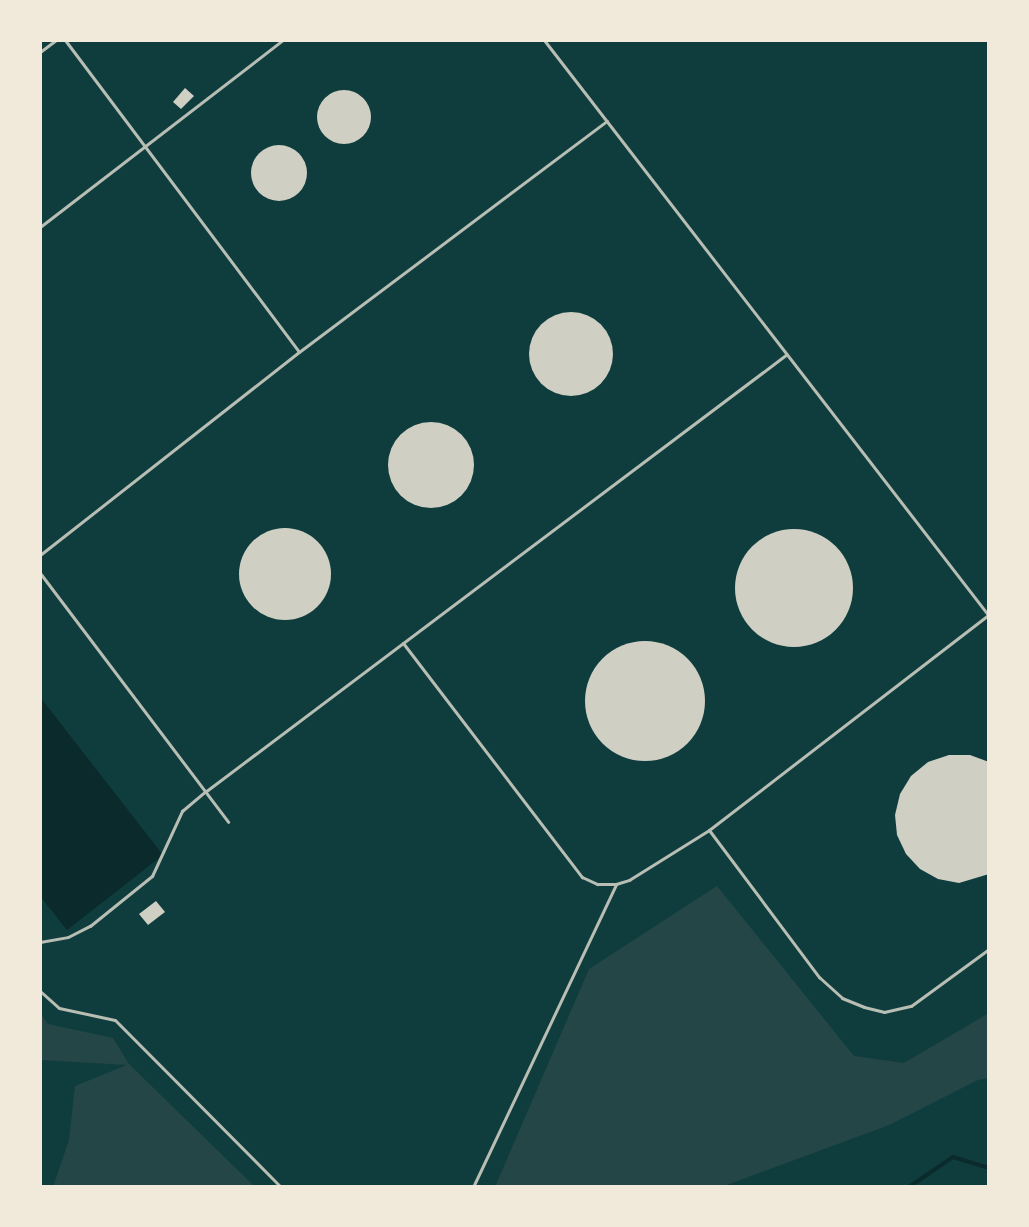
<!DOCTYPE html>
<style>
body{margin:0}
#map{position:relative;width:1029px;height:1227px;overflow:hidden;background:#0f3d3e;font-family:"Times New Roman",serif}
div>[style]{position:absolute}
.green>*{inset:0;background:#244646}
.water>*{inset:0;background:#0a2a2b}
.stream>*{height:4px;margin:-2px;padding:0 2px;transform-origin:2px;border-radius:2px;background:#0a2a2b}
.building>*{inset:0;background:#cfcfc3}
.round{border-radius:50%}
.service>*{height:3px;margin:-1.5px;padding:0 1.5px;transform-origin:1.5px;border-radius:1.5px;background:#b8beb3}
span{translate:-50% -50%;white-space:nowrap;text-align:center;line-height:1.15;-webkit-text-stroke:6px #f1e9da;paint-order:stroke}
.frame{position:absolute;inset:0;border:42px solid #f1e9da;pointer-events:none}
</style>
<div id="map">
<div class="green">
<i style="clip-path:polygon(717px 886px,854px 1056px,904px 1063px,989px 1013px,989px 1078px,978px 1080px,889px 1125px,724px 1186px,495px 1187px,589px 969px)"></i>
<i style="clip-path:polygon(40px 1013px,48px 1024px,113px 1038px,129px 1064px,255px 1187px,53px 1187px,69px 1140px,75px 1086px,127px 1065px,40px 1060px)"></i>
</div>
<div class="water">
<i style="clip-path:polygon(40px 697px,163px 855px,67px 930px,40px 896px)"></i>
</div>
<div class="stream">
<i style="left:909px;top:1187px;width:53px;rotate:-34.3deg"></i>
<i style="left:953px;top:1157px;width:38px;rotate:17deg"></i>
</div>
<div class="building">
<i style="clip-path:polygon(185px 88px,194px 96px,181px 109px,173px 102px)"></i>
<i class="round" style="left:317px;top:90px;width:54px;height:54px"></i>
<i class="round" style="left:251px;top:145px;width:56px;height:56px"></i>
<i class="round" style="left:529px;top:312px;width:84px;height:84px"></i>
<i class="round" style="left:388px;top:422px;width:86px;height:86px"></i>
<i class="round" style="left:239px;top:528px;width:92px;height:92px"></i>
<i class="round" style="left:735px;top:529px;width:118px;height:118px"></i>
<i class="round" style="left:585px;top:641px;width:120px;height:120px"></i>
<i style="clip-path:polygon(949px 755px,970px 755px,989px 762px,989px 874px,959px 883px,938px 879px,920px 869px,906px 854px,897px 835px,895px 815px,900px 794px,911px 776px,928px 762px)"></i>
<i style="clip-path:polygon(156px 901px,165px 912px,148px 925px,139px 914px)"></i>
</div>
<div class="service">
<i style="left:65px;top:40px;width:388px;rotate:53.1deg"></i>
<i style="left:544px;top:40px;width:728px;rotate:52.31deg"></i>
<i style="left:40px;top:52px;width:20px;rotate:-37deg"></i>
<i style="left:40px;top:227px;width:307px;rotate:-37.6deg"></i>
<i style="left:40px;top:555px;width:329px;rotate:-38.1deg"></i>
<i style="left:299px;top:352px;width:385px;rotate:-36.9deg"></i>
<i style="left:40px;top:573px;width:312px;rotate:52.9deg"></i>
<i style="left:403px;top:643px;width:295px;rotate:52.6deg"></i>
<i style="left:582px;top:877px;width:17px;rotate:25deg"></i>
<i style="left:597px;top:884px;width:19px"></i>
<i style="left:616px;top:884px;width:14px;rotate:-17deg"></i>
<i style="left:629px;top:880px;width:94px;rotate:-32deg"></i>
<i style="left:709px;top:830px;width:352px;rotate:-37.6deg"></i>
<i style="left:709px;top:830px;width:184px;rotate:53.2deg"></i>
<i style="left:819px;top:977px;width:31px;rotate:42deg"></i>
<i style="left:842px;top:998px;width:24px;rotate:22deg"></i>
<i style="left:864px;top:1007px;width:21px;rotate:14deg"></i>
<i style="left:884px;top:1012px;width:28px;rotate:-13deg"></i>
<i style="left:911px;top:1006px;width:97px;rotate:-36.2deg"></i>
<i style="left:40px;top:942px;width:28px;rotate:-10deg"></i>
<i style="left:68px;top:937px;width:25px;rotate:-27deg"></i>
<i style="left:90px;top:926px;width:80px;rotate:-38.9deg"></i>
<i style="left:152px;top:876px;width:72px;rotate:-65.2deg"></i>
<i style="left:182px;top:811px;width:30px;rotate:-40deg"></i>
<i style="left:205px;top:792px;width:728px;rotate:-36.96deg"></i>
<i style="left:40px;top:991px;width:25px;rotate:42deg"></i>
<i style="left:59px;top:1008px;width:57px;rotate:12.1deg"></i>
<i style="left:115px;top:1020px;width:235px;rotate:45.2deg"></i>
<i style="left:473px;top:1187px;width:335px;rotate:-64.7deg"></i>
</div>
<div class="frame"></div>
</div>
